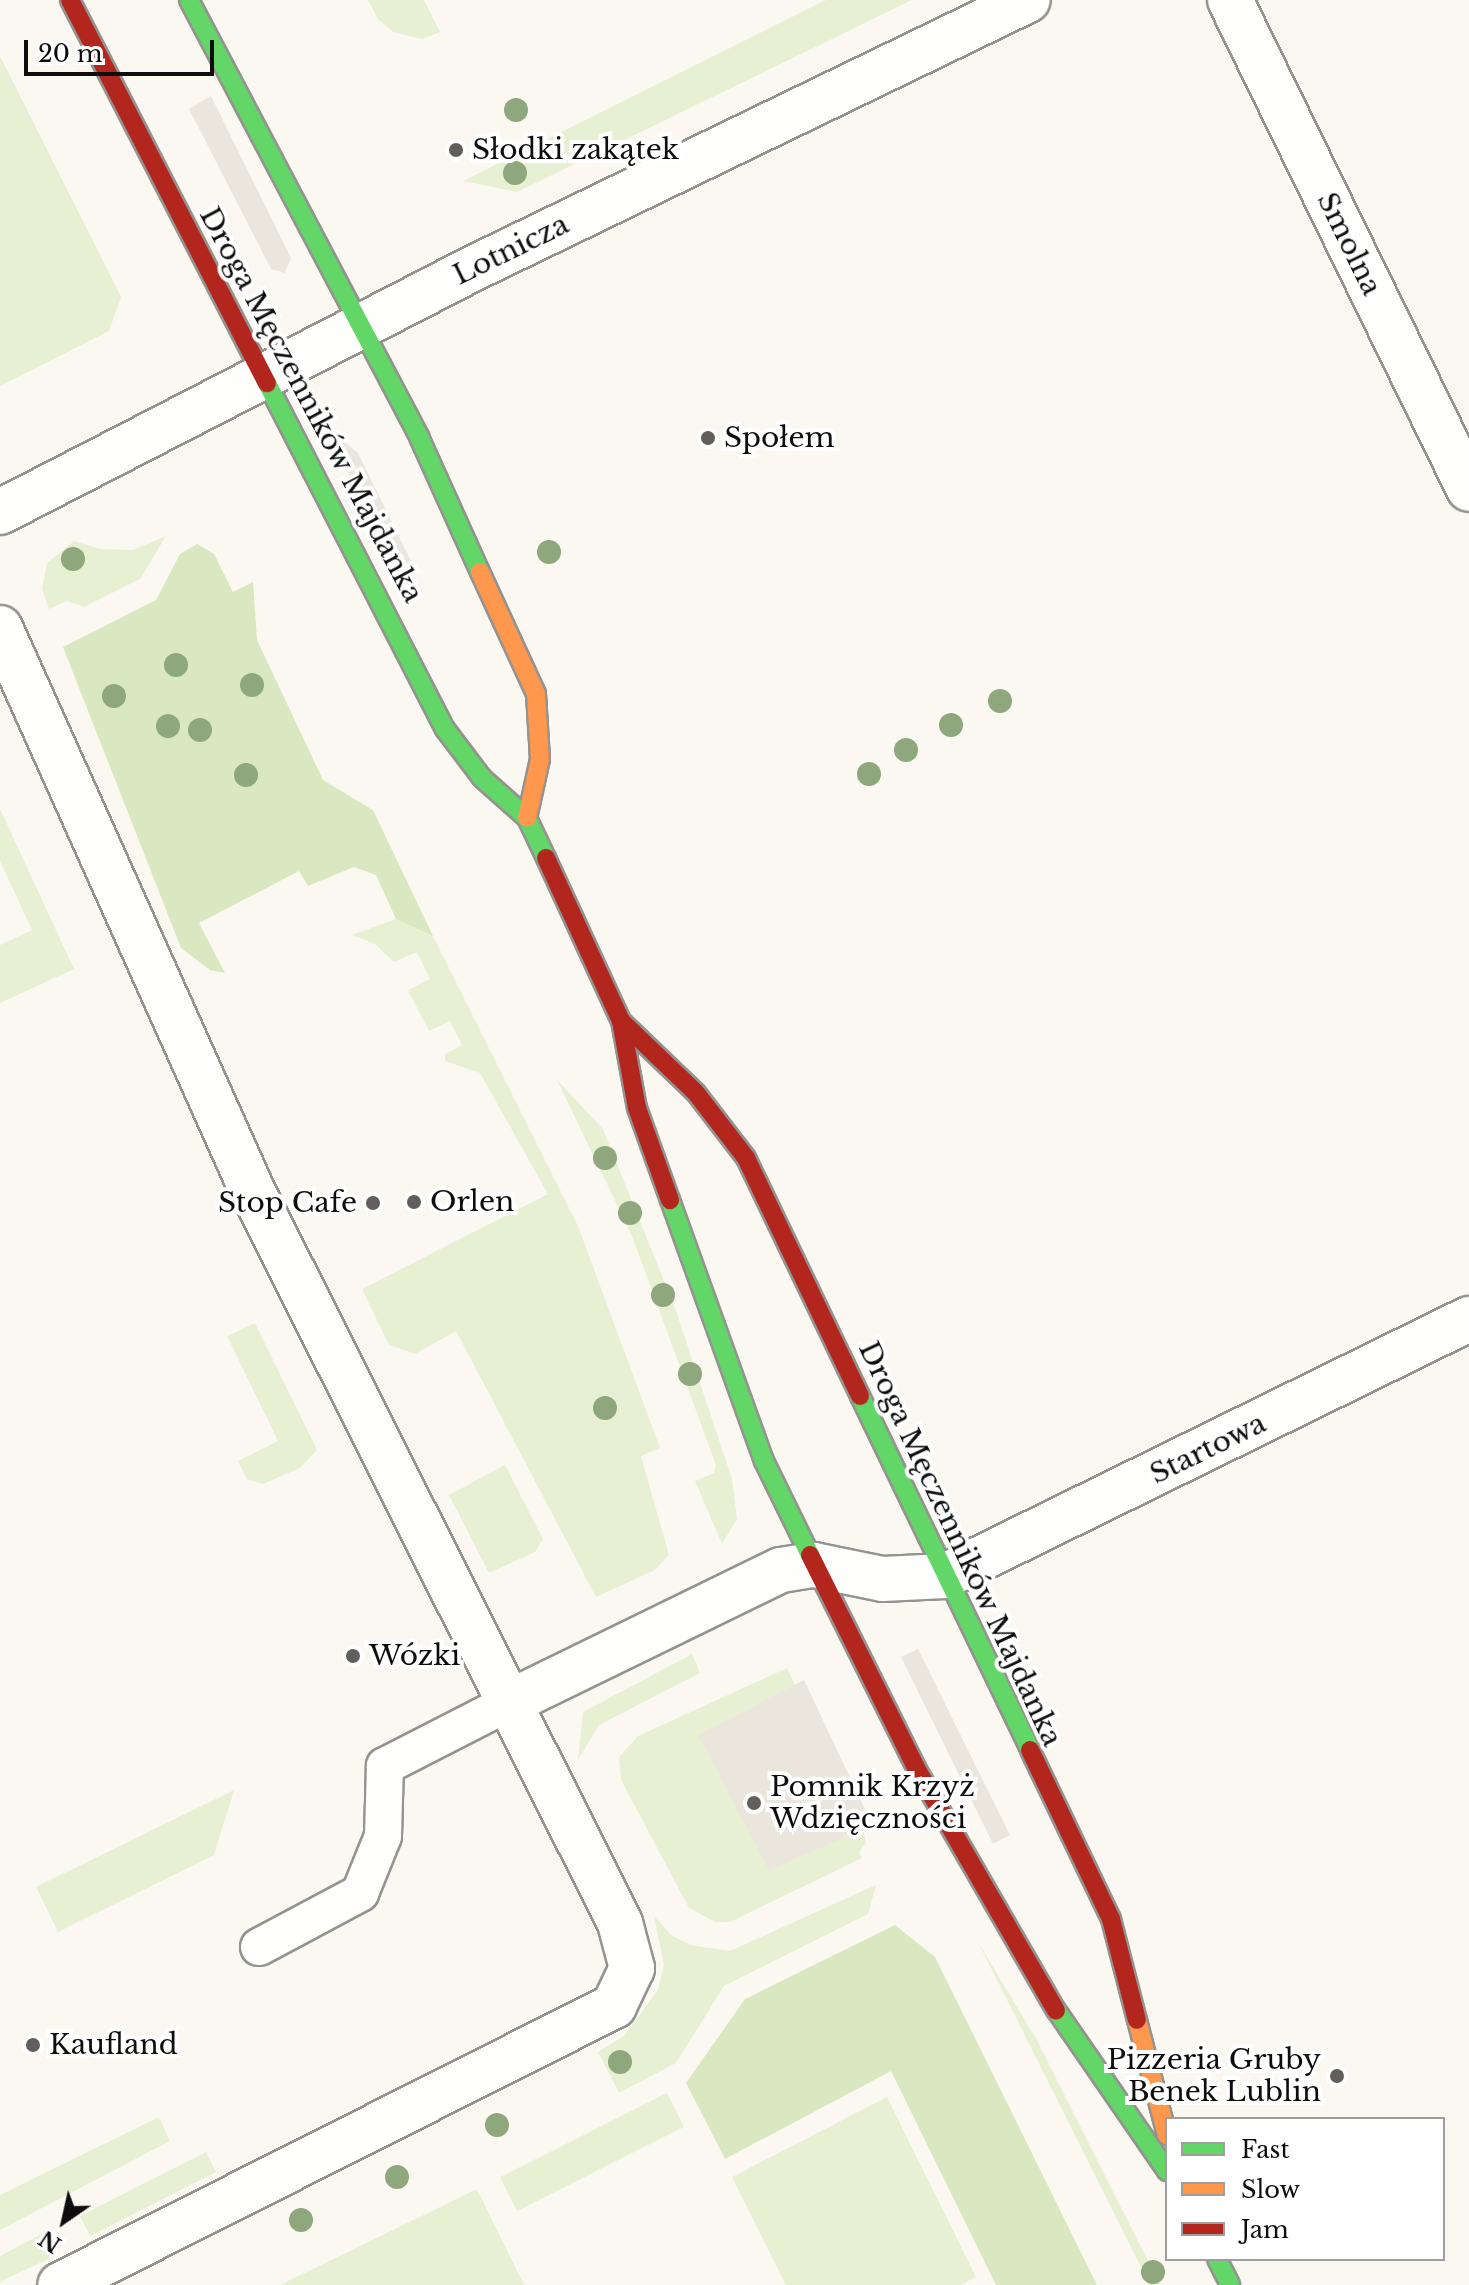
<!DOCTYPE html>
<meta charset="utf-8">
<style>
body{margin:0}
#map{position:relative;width:1469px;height:2285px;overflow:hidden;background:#fbf8f2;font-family:"Libre Baskerville",serif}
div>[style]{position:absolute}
.green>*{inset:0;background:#e7f0d2}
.forest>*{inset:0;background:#d9e8c0}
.plaza>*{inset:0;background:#ebe6dd}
.roads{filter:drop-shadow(2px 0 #949390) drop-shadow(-2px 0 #949390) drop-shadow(0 2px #949390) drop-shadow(0 -2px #949390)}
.lane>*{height:36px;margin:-18px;padding:0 18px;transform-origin:18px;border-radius:18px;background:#fefefd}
.street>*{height:44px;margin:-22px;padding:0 22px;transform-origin:22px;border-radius:22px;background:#fefefd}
.fast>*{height:18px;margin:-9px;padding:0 9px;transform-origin:9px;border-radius:9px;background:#63d668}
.slow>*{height:18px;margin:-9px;padding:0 9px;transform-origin:9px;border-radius:9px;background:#ff974d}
.jam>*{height:18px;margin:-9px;padding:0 9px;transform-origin:9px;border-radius:9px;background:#b3261e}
.trees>*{width:24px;height:24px;margin:-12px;border-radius:50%;background:#8ea77d}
.dots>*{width:22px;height:22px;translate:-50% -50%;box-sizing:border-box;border:4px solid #fff;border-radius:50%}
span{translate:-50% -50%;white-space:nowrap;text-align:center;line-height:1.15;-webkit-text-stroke:8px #fff;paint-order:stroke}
.poi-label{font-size:28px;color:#0d0d0d}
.left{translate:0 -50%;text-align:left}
.right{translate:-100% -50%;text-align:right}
.street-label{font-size:28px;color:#0d0d0d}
.legend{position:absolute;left:1165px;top:2117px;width:280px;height:144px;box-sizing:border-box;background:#fff;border:2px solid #9e9e9e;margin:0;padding:10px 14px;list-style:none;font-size:24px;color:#0d0d0d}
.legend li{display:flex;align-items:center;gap:16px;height:40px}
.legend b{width:40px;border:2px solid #9e9e9e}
.north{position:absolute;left:24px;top:2181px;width:80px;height:80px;-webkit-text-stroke:6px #fff;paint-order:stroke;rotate:214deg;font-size:22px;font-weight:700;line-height:32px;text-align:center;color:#0d0d0d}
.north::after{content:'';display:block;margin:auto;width:28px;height:36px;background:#0d0d0d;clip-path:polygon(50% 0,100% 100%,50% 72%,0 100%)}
.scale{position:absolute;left:24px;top:40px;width:190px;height:36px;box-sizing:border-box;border:4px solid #0d0d0d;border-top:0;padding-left:10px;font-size:24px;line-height:28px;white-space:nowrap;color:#0d0d0d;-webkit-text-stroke:6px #fff;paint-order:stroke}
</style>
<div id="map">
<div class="green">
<i style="clip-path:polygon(368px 0,424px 0,440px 32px,422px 39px,393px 32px,378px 19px)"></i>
<i style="clip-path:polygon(826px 0,912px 0,517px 192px,463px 181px)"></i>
<i style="clip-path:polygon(0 56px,121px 297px,109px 331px,0 386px)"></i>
<i style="clip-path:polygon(166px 536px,140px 579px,84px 607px,67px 601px,49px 609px,42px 589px,47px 563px,74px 541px,100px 549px,133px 550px)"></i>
<i style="clip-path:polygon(0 809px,74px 969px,0 1003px,0 945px,32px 930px,0 861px)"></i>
<i style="clip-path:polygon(396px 919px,433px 936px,578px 1226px,660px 1448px,641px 1456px,669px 1555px,655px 1570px,596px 1597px,456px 1331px,415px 1354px,389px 1345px,362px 1289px,548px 1194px,480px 1073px,445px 1061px,445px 1054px,462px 1045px,450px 1021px,429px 1031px,408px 990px,430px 979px,417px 952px,394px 962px,375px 944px,352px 935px)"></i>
<i style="clip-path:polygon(557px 1080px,603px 1129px,675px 1308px,732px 1479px,737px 1519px,722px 1544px,695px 1481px,714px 1473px,716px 1465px,632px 1236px)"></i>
<i style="clip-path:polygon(255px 1323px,317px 1450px,300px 1468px,263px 1484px,247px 1479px,238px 1461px,278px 1441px,227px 1336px)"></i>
<i style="clip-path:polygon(505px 1465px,543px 1539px,535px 1552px,489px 1573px,449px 1495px)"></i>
<i style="clip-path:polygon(692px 1654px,700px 1673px,599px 1725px,578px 1760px,583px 1712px)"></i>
<i style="clip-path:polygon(787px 1668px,795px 1685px,698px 1735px,843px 1838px,860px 1816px,866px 1843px,859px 1852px,862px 1858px,730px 1922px,715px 1922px,689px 1908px,621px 1780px,619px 1757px,638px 1736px)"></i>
<i style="clip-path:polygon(234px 1790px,214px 1855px,58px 1932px,36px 1887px)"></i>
<i style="clip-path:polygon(876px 1885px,868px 1914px,724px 1986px,676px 2063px,619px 2093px,598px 2052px,624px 2036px,658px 1990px,664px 1965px,654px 1916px,671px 1935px,690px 1945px,730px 1951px)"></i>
<i style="clip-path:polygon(978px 1942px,1038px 2042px,1160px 2285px,1150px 2285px)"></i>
<i style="clip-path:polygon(667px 2093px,684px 2127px,517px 2211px,500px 2177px)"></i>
<i style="clip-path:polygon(887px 2097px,976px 2277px,960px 2285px,786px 2285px,732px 2177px)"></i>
<i style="clip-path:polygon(159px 2117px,170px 2141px,0 2230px,0 2195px)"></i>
<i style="clip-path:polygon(206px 2152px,216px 2172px,90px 2236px,80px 2216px)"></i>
<i style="clip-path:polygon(477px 2189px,524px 2285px,280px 2285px)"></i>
<i style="clip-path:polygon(40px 2235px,50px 2258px,0 2282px,0 2256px)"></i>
</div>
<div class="forest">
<i style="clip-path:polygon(197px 544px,214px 554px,233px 592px,253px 582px,257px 640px,323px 780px,373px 810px,433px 936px,396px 919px,376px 875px,354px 867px,308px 886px,299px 871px,199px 923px,225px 973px,210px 970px,181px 948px,63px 647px,156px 600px,180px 554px)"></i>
<i style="clip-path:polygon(895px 1925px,935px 1957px,1097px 2285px,996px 2285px,891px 2071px,725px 2159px,686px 2083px,745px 1999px)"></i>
</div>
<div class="plaza">
<i style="clip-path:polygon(211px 96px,291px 258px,285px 273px,271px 269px,189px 109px)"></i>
<i style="clip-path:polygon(342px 440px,358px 453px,417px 573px,403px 580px,341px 459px)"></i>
<i style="clip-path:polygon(918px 1649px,1010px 1835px,993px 1844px,901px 1657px)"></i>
<i style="clip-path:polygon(804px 1680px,865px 1809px,843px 1838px,769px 1870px,698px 1735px)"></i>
</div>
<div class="roads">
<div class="lane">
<i style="left:259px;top:1947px;width:115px;rotate:-28.1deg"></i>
<i style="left:360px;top:1893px;width:61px;rotate:-68deg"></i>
<i style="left:383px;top:1836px;width:70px;rotate:-88.4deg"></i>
<i style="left:385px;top:1766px;width:140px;rotate:-27.1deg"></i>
</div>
<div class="street">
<i style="left:1230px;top:0;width:544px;rotate:63.95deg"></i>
<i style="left:0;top:512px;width:533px;rotate:-27.24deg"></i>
<i style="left:474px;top:268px;width:615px;rotate:-25.82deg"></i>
<i style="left:0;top:628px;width:616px;rotate:65.85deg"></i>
<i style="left:252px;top:1190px;width:820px;rotate:63.34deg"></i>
<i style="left:620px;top:1923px;width:47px;rotate:75.1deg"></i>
<i style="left:632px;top:1968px;width:42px;rotate:115.3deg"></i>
<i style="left:614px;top:2006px;width:620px;rotate:153.27deg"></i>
<i style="left:510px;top:1702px;width:301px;rotate:-26deg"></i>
<i style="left:781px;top:1570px;width:33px;rotate:-9deg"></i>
<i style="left:814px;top:1565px;width:70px;rotate:11.5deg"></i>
<i style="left:883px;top:1579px;width:62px;rotate:-2.8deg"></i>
<i style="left:945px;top:1576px;width:584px;rotate:-26.13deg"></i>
</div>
<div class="fast">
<i style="left:189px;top:0;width:494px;rotate:62.2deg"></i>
<i style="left:419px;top:437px;width:148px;rotate:65.7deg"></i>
<i style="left:267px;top:383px;width:389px;rotate:62.8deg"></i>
<i style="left:445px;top:729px;width:61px;rotate:52.9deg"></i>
<i style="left:482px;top:778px;width:60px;rotate:41.6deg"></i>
<i style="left:527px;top:818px;width:44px;rotate:64.6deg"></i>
<i style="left:670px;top:1200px;width:277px;rotate:70.2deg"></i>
<i style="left:764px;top:1461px;width:105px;rotate:63.9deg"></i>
<i style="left:860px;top:1396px;width:393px;rotate:64.3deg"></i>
<i style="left:1056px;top:2010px;width:196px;rotate:55.4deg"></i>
<i style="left:1217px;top:2259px;width:29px;rotate:63deg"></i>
</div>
<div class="slow">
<i style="left:480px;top:572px;width:134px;rotate:65.3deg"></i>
<i style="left:536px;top:694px;width:65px;rotate:86.5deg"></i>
<i style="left:540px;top:759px;width:60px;rotate:102.4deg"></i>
<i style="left:1137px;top:2020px;width:119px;rotate:75.4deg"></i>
</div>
<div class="jam">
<i style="left:70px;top:0;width:431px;rotate:62.8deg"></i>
<i style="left:546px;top:858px;width:179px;rotate:65.3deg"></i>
<i style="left:621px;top:1021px;width:88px;rotate:79.6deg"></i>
<i style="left:637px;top:1108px;width:98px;rotate:70.3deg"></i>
<i style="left:621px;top:1021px;width:104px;rotate:43.8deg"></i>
<i style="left:696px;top:1093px;width:82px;rotate:52.4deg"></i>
<i style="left:746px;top:1158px;width:264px;rotate:64.4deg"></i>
<i style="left:810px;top:1555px;width:238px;rotate:63.5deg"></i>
<i style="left:916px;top:1768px;width:280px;rotate:60deg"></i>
<i style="left:1030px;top:1750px;width:187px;rotate:64.4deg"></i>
<i style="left:1111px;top:1919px;width:104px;rotate:75.6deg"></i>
</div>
</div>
<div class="trees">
<i style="left:516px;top:110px"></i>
<i style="left:515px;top:173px"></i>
<i style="left:549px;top:552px"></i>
<i style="left:73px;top:559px"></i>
<i style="left:176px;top:665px"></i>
<i style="left:252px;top:685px"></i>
<i style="left:114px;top:696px"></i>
<i style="left:1000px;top:701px"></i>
<i style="left:951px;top:725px"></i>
<i style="left:168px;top:726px"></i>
<i style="left:200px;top:730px"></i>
<i style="left:906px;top:750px"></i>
<i style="left:869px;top:774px"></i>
<i style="left:246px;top:775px"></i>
<i style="left:605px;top:1158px"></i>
<i style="left:630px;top:1213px"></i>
<i style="left:663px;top:1295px"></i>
<i style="left:690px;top:1374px"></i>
<i style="left:605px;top:1408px"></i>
<i style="left:620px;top:2062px"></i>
<i style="left:497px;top:2125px"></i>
<i style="left:397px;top:2177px"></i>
<i style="left:301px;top:2220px"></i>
<i style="left:1153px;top:2272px"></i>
</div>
<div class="dots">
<i style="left:456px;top:150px;background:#605f5d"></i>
<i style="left:708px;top:438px;background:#605f5d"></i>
<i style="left:414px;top:1202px;background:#605f5d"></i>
<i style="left:373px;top:1203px;background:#605f5d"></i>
<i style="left:353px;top:1656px;background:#605f5d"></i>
<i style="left:754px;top:1803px;background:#605f5d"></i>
<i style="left:33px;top:2045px;background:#605f5d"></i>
<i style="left:1337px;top:2076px;background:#605f5d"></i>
</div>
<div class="poi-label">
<span class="left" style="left:472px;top:150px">Słodki zakątek</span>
<span class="left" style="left:724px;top:438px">Społem</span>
<span class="left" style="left:430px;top:1202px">Orlen</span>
<span class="right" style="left:357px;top:1203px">Stop Cafe</span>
<span class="left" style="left:369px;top:1656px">Wózki</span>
<span class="left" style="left:770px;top:1803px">Pomnik Krzyż<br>Wdzięczności</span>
<span class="left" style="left:49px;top:2045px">Kaufland</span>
<span class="right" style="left:1321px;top:2076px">Pizzeria Gruby<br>Benek Lublin</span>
</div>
<div class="street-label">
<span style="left:1349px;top:244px;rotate:64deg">Smolna</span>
<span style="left:511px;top:250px;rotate:-26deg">Lotnicza</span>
<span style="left:311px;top:405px;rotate:62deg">Droga Męczenników Majdanka</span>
<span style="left:1208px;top:1449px;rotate:-26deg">Startowa</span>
<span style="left:960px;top:1544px;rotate:65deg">Droga Męczenników Majdanka</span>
</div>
<ul class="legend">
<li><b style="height:10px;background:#63d668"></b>Fast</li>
<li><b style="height:10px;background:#ff974d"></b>Slow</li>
<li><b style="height:10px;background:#b3261e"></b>Jam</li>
</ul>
<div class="north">N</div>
<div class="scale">20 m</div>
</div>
